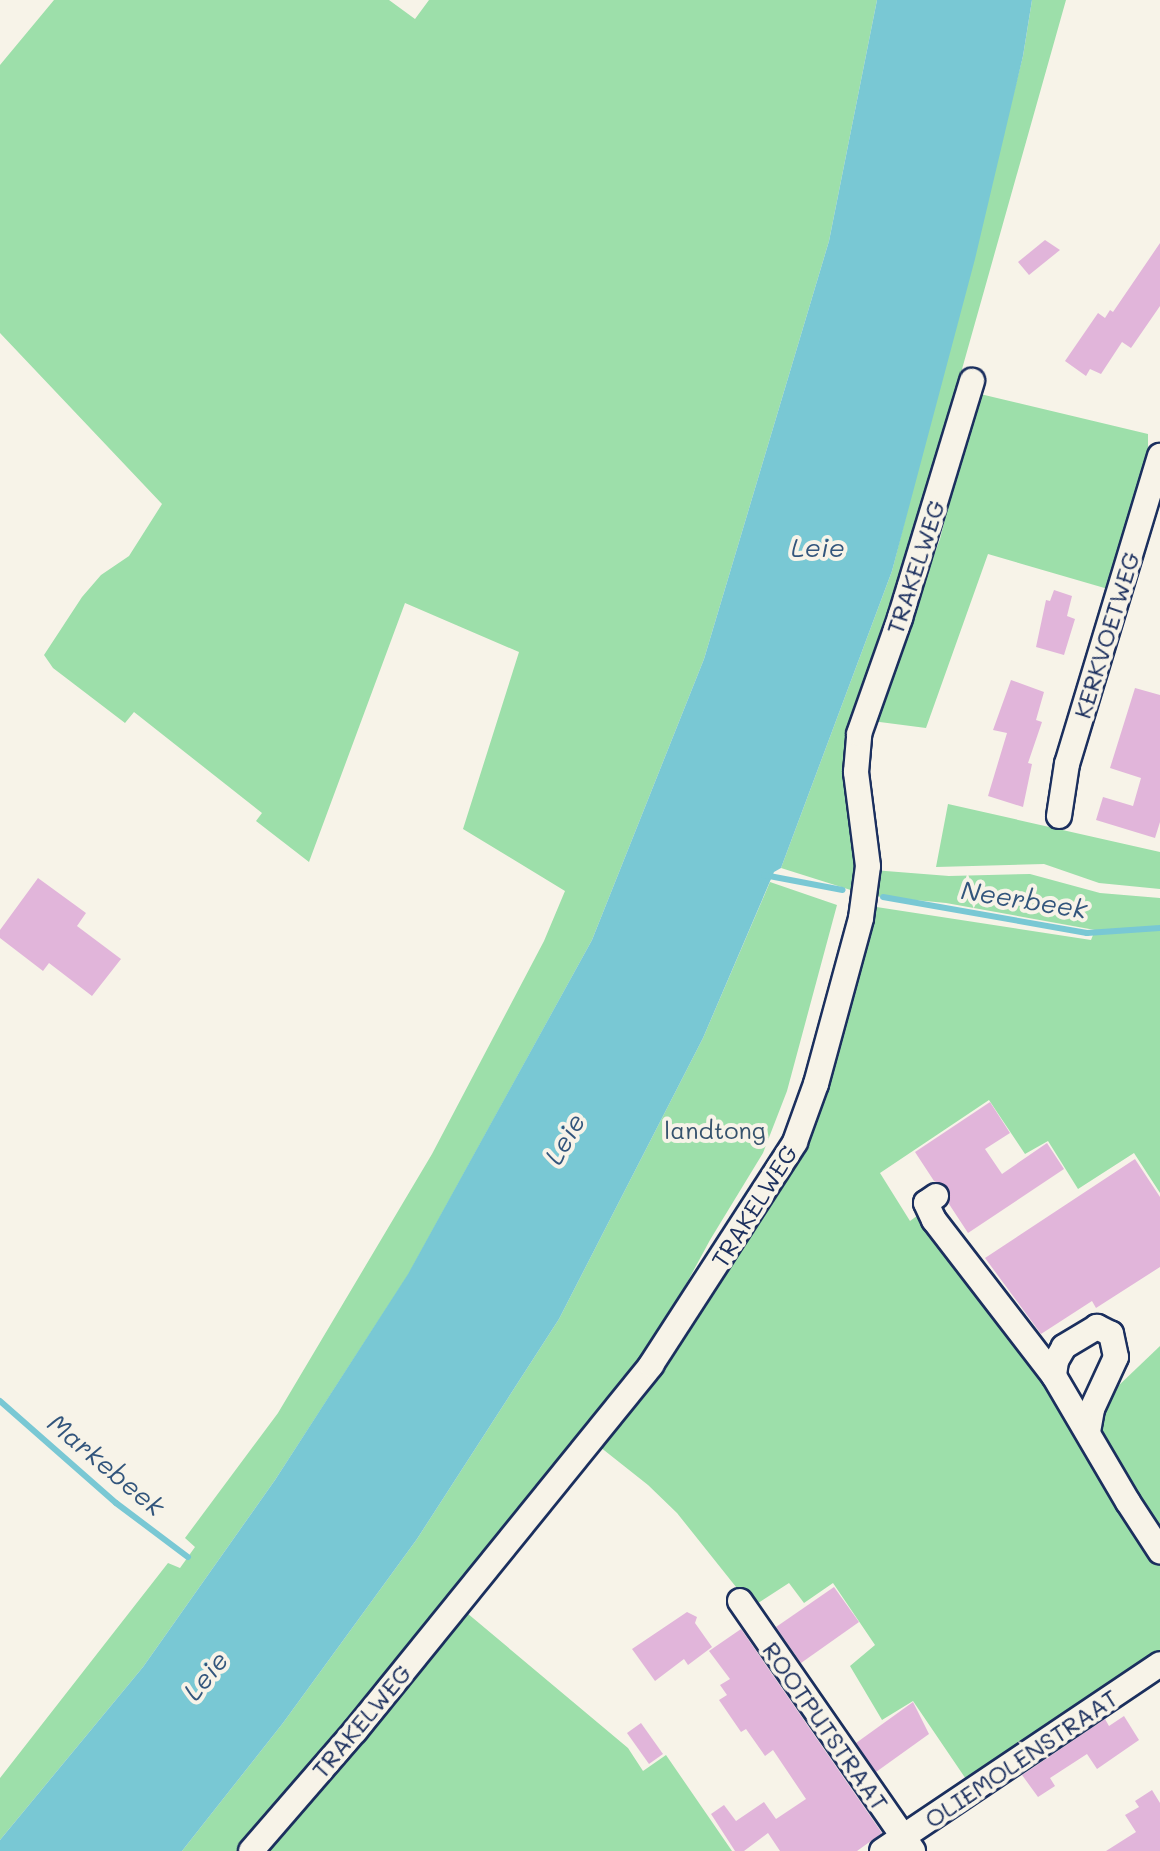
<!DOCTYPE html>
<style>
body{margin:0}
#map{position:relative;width:1160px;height:1851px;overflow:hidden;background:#f7f3e8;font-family:Mali,sans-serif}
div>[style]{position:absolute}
.green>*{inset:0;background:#9ddfaa}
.water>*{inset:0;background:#79c8d4}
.stream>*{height:6px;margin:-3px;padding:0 3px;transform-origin:3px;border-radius:3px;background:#79c8d4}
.building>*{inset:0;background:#e1b5da}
.roads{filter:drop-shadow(2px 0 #1b2f5e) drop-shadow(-2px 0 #1b2f5e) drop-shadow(0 2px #1b2f5e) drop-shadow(0 -2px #1b2f5e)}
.minor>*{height:24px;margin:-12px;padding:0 12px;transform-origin:12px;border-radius:12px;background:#f7f3e8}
span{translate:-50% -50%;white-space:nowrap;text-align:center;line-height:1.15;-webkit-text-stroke:8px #f7f3e8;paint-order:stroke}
.street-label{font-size:24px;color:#1b2f5e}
.park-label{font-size:24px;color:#35526d}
.water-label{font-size:26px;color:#32557c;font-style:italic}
</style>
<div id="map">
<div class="green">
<i style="clip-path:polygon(54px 0,389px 0,415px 19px,429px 0,877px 0,829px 241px,704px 659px,592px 940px,408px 1275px,275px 1480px,143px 1667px,0 1840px,0 1778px,168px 1563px,180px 1568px,195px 1547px,185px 1538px,278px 1413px,432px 1154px,544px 941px,565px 891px,463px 829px,519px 652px,405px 603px,309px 862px,256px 821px,262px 813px,134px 712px,125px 723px,53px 668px,44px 655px,82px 597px,101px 575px,129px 556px,162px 504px,0 333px,0 65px)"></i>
<i style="clip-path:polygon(1032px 0,1066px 0,904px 575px,856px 713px,857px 892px,781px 868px,892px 571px,1023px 56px)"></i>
<i style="clip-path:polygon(976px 393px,1148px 434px,1148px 449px,1108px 589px,988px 554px,926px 728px,872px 721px,940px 539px)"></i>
<i style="clip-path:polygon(948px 804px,1160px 852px,1160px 889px,1099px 883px,1044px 864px,936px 867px)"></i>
<i style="clip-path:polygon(873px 870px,949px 876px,1030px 874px,1100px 893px,1160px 898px,1160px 1193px,1134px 1153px,1078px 1189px,1048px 1141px,1025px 1154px,989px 1100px,880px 1173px,910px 1221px,921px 1213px,1044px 1377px,1160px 1559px,1160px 1655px,970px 1785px,913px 1701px,882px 1720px,850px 1666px,875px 1645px,833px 1583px,804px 1603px,789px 1583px,752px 1607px,677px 1513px,648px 1485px,595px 1443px,680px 1337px,794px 1164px,870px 906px,1091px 940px,1095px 930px,946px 903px,873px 896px)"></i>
<i style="clip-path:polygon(770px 882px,837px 905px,787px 1091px,763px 1153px,710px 1240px,643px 1364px,461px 1608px,628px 1748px,643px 1771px,666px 1755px,732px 1851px,182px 1851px,283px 1723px,417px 1539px,559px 1319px,703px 1038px)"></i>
<i style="clip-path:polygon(1160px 1346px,1160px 1537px,1100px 1448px,1100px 1414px,1116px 1388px)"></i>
</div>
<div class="water">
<i style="clip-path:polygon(877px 0,1032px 0,1023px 56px,975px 259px,892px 571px,781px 868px,774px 872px,703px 1038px,559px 1319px,417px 1539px,283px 1723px,182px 1851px,0 1851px,0 1840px,143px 1667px,275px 1480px,408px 1274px,592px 940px,704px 659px,829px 241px)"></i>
</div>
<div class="stream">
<i style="left:764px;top:875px;width:80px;rotate:10.8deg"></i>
<i style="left:883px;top:897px;width:207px;rotate:10deg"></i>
<i style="left:1087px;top:933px;width:73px;rotate:-3.9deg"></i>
<i style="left:0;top:1401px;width:154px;rotate:41.3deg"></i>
<i style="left:116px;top:1503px;width:90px;rotate:36.9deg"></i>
</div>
<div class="building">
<i style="clip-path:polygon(1045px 240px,1060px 250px,1029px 275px,1018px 262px)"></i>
<i style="clip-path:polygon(1160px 243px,1160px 306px,1131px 348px,1122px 342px,1101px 374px,1090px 369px,1086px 376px,1065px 361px,1098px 313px,1105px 318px,1110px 310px,1113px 312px)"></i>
<i style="clip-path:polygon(1054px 590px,1072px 596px,1067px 616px,1075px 619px,1064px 655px,1036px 647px,1046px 600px,1050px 601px)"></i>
<i style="clip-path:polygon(1011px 680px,1044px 692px,1036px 720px,1042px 722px,1028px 763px,1032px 764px,1023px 807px,988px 796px,1007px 733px,993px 730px)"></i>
<i style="clip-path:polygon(1135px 688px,1160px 695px,1160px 822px,1155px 838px,1096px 820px,1103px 797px,1133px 806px,1141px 778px,1110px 768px)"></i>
<i style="clip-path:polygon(38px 878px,86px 913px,77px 926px,121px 959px,92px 996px,49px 963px,43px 971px,0 938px,0 930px)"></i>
<i style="clip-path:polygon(990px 1102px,1010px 1133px,985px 1149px,1002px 1174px,1047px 1143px,1064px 1169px,968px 1233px,949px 1204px,949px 1188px,934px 1181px,915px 1152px)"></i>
<i style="clip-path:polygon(1135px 1159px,1160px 1197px,1160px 1267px,1096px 1308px,1092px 1301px,1041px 1334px,985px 1258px)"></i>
<i style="clip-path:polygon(834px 1587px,859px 1622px,801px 1663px,776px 1627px)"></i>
<i style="clip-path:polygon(687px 1612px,697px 1617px,695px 1623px,712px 1647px,688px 1665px,684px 1659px,655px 1681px,632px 1649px)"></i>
<i style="clip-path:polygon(741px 1629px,882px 1833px,857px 1851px,780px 1851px,768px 1833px,744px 1851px,735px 1851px,711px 1814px,724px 1805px,736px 1821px,764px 1802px,776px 1819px,806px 1799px,773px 1750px,765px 1756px,746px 1729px,741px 1732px,719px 1700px,727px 1695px,720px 1685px,730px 1679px,709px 1651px)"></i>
<i style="clip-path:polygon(913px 1702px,929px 1734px,876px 1772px,856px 1743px)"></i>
<i style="clip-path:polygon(1124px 1716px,1139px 1740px,1097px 1769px,1087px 1754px,1050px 1778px,1055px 1786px,1038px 1797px,1022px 1775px,1105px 1719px,1109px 1726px)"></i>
<i style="clip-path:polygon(641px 1723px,663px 1754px,649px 1764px,627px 1733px)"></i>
<i style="clip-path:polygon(1152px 1790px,1160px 1803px,1160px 1851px,1106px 1851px,1136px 1832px,1125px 1815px,1139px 1807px,1135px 1801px)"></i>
</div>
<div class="roads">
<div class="minor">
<i style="left:1059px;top:816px;width:53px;rotate:-81.3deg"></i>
<i style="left:1067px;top:764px;width:322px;rotate:-73.2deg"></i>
<i style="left:936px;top:1196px;width:12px;rotate:145deg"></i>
<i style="left:926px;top:1203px;width:19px;rotate:65deg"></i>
<i style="left:934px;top:1220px;width:197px;rotate:52.4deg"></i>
<i style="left:1088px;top:1432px;width:23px;rotate:-80deg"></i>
<i style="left:1092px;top:1409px;width:57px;rotate:-65.2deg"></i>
<i style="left:1116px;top:1357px;width:24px;rotate:-102deg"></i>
<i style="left:1111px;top:1334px;width:16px;rotate:-153deg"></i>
<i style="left:1097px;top:1327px;width:39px;rotate:149deg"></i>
<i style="left:1064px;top:1347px;width:16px;rotate:120deg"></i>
<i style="left:1056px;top:1361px;width:15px;rotate:98deg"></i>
<i style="left:1054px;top:1376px;width:146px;rotate:59.6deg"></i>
<i style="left:1128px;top:1502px;width:59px;rotate:56.9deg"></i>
<i style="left:740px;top:1601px;width:304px;rotate:55.3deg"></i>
<i style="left:251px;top:1851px;width:159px;rotate:-49.1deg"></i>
<i style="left:355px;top:1731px;width:471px;rotate:-51deg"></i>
<i style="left:651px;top:1365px;width:265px;rotate:-57.1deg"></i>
<i style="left:795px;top:1142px;width:62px;rotate:-70.1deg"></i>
<i style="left:816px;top:1084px;width:172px;rotate:-74.8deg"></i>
<i style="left:861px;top:918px;width:52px;rotate:-82.3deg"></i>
<i style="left:868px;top:866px;width:95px;rotate:-97.3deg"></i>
<i style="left:856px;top:772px;width:38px;rotate:-85deg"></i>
<i style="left:859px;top:734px;width:123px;rotate:-70.5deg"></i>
<i style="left:900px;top:618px;width:248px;rotate:-73.1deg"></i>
<i style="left:882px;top:1851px;width:335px;rotate:-33.9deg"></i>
</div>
</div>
<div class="street-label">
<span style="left:915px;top:567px;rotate:-72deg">TRAKELWEG</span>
<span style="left:1106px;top:635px;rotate:-73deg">KERKVOETWEG</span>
<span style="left:754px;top:1206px;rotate:-58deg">TRAKELWEG</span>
<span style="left:361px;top:1721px;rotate:-50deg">TRAKELWEG</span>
<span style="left:826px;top:1726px;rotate:55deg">ROOTPUTSTRAAT</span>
<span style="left:1021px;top:1758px;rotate:-34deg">OLIEMOLENSTRAAT</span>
</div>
<div class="park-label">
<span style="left:715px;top:1130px">landtong</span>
</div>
<div class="water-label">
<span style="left:818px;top:548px">Leie</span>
<span style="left:1024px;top:900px;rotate:9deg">Neerbeek</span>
<span style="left:565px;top:1139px;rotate:-60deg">Leie</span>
<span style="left:106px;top:1465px;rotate:40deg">Markebeek</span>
<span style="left:206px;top:1676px;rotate:-51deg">Leie</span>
</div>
</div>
